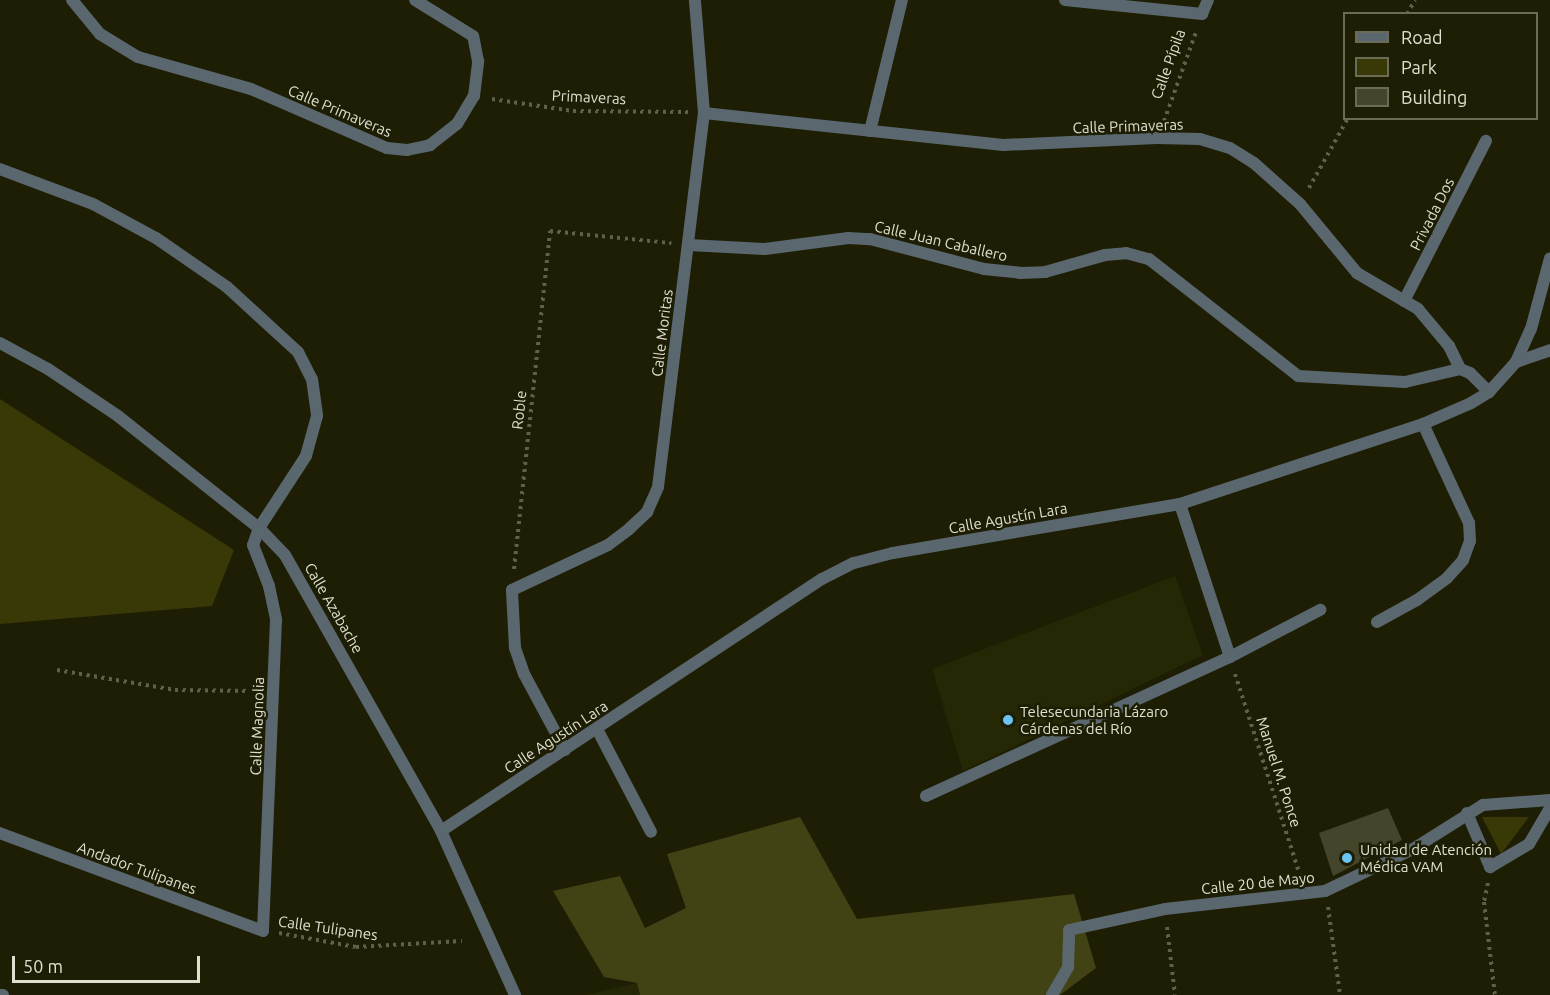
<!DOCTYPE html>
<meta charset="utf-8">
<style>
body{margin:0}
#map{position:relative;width:1550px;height:995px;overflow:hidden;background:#1d1e04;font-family:Ubuntu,sans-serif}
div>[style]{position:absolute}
.built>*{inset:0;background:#262704}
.green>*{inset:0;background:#383906}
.forest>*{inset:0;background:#424314}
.building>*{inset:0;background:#44452a}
.path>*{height:4px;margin-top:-2px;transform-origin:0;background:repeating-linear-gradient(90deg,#60614a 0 3px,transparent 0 7.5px)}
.street>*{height:12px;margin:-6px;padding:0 6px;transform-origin:6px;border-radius:6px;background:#5a676e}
.dots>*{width:16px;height:16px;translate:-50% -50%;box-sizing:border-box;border:3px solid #1d1e04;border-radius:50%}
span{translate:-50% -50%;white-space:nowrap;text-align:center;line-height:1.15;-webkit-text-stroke:5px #1d1e04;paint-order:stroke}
.street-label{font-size:15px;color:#dee0d0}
.poi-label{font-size:15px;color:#dee0d0}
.left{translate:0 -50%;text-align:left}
.legend{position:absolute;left:1343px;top:12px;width:195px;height:108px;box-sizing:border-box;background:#1d1e04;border:2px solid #6a6c56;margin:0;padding:8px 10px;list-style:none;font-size:18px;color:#dee0d0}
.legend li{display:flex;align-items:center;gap:12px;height:30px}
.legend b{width:30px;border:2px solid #6a6c56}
.scale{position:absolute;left:12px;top:956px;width:188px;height:27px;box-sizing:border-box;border:3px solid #dee0d0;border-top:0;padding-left:8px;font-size:18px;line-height:21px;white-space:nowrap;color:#dee0d0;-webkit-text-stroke:4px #1d1e04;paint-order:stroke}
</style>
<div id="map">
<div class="built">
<i style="clip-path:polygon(1175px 576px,1203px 655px,963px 771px,932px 669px)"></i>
<i style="clip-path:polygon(637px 983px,640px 995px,585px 995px)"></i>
</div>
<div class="green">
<i style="clip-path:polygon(0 399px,234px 550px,212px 606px,0 624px)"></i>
<i style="clip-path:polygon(1482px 817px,1529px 817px,1501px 854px)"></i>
</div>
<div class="forest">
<i style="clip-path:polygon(800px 817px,857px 919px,1074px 894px,1096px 968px,1060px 995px,640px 995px,637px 983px,604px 977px,553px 891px,620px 876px,645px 928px,686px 908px,667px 854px)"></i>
</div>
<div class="building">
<i style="clip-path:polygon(1388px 808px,1402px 840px,1333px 876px,1319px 833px)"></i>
</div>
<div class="path">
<i style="left:1407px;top:14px;width:16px;rotate:-60deg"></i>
<i style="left:492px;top:99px;width:82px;rotate:8.4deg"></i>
<i style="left:573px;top:111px;width:115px;rotate:0.5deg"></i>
<i style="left:1164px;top:121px;width:95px;rotate:-70.2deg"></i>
<i style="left:1309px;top:188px;width:80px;rotate:-60.9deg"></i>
<i style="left:514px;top:569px;width:340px;rotate:-83.9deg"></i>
<i style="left:550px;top:231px;width:122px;rotate:5.7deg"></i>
<i style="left:57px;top:670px;width:120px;rotate:9.6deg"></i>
<i style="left:175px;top:690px;width:81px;rotate:0.7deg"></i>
<i style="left:1235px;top:674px;width:211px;rotate:72.1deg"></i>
<i style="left:1488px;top:883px;width:19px;rotate:102deg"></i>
<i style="left:1484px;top:902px;width:94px;rotate:83.3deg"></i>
<i style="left:1328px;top:907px;width:89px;rotate:82.2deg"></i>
<i style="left:1167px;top:927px;width:68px;rotate:83.3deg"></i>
<i style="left:279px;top:933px;width:78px;rotate:10.3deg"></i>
<i style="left:356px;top:947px;width:106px;rotate:-3.2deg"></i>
</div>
<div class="street">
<i style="left:72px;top:0;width:44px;rotate:50.5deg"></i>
<i style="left:100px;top:34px;width:44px;rotate:31.2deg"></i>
<i style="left:138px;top:57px;width:117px;rotate:15.8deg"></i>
<i style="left:251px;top:89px;width:148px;rotate:23.5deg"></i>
<i style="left:387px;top:148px;width:20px;rotate:6deg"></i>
<i style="left:407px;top:150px;width:24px;rotate:-12deg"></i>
<i style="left:430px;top:145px;width:34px;rotate:-38deg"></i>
<i style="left:457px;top:124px;width:33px;rotate:-59deg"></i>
<i style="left:474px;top:96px;width:35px;rotate:-83deg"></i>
<i style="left:478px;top:61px;width:25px;rotate:-101deg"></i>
<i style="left:473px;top:36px;width:68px;rotate:-148.2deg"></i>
<i style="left:1065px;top:0;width:138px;rotate:5.8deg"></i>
<i style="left:1202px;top:14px;width:15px;rotate:-67deg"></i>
<i style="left:704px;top:113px;width:301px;rotate:6.1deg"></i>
<i style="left:1003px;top:145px;width:154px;rotate:-2.6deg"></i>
<i style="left:1157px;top:138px;width:43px;rotate:1.3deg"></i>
<i style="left:1200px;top:139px;width:31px;rotate:17deg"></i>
<i style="left:1230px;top:148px;width:28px;rotate:32deg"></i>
<i style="left:1254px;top:163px;width:62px;rotate:41.7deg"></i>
<i style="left:1300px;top:204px;width:89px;rotate:50.4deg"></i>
<i style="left:1357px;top:273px;width:71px;rotate:30.5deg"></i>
<i style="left:1418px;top:309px;width:48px;rotate:50deg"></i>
<i style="left:1449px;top:346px;width:25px;rotate:64deg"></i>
<i style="left:870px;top:131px;width:135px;rotate:-76.3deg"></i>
<i style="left:0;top:169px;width:99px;rotate:20.6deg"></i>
<i style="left:93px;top:204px;width:72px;rotate:28.4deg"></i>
<i style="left:156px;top:238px;width:86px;rotate:34.6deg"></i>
<i style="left:227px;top:287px;width:96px;rotate:42.5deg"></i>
<i style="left:298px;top:352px;width:30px;rotate:63deg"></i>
<i style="left:312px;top:379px;width:37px;rotate:82deg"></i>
<i style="left:317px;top:416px;width:41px;rotate:105.4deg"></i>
<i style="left:306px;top:456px;width:86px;rotate:123.1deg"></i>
<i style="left:259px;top:528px;width:18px;rotate:109deg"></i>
<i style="left:253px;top:545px;width:44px;rotate:68.7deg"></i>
<i style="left:269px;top:586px;width:35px;rotate:78deg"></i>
<i style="left:276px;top:620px;width:311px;rotate:92.4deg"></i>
<i style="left:263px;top:931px;width:281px;rotate:-159.6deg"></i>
<i style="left:689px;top:245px;width:76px;rotate:3deg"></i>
<i style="left:765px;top:249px;width:84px;rotate:-7.5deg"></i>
<i style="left:848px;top:238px;width:22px;rotate:3deg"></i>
<i style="left:870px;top:239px;width:118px;rotate:14.7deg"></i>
<i style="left:984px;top:269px;width:36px;rotate:6deg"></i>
<i style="left:1020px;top:273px;width:25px;rotate:-2deg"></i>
<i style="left:1045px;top:272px;width:62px;rotate:-15.8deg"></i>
<i style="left:1105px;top:255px;width:21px;rotate:-5deg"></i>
<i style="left:1126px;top:253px;width:24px;rotate:15deg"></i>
<i style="left:1149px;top:259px;width:189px;rotate:38.1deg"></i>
<i style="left:1298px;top:376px;width:107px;rotate:3.2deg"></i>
<i style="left:1405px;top:382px;width:57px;rotate:-13.3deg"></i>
<i style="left:1460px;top:369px;width:11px;rotate:22deg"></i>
<i style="left:1470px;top:373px;width:27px;rotate:45deg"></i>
<i style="left:1404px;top:301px;width:180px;rotate:-62.9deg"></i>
<i style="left:0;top:343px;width:55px;rotate:28.4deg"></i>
<i style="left:48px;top:369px;width:84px;rotate:33.9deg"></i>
<i style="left:118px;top:416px;width:180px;rotate:38.5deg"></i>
<i style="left:259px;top:528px;width:37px;rotate:46deg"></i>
<i style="left:285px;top:555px;width:317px;rotate:60.5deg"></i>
<i style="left:441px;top:831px;width:180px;rotate:65.7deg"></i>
<i style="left:1516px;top:362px;width:36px;rotate:-19deg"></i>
<i style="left:1180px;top:504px;width:161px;rotate:71.9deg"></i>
<i style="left:1377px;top:622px;width:46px;rotate:-28.8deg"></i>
<i style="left:1417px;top:600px;width:37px;rotate:-36deg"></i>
<i style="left:1447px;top:578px;width:24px;rotate:-48deg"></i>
<i style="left:1463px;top:560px;width:20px;rotate:-70deg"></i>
<i style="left:1470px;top:541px;width:18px;rotate:-93deg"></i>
<i style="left:1469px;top:523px;width:109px;rotate:-114.9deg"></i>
<i style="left:597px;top:729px;width:116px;rotate:62.3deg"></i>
<i style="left:565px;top:750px;width:86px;rotate:-118.3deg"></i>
<i style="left:524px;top:674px;width:28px;rotate:-109deg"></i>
<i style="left:515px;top:648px;width:58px;rotate:-93deg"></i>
<i style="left:512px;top:590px;width:106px;rotate:-25.1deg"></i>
<i style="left:608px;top:545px;width:26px;rotate:-37deg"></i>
<i style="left:629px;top:529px;width:25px;rotate:-43deg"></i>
<i style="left:647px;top:512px;width:27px;rotate:-66deg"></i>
<i style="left:658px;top:487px;width:377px;rotate:-83deg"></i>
<i style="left:704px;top:113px;width:113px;rotate:-94.6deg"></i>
<i style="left:926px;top:796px;width:334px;rotate:-24.6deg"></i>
<i style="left:1230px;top:657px;width:102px;rotate:-27.6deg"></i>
<i style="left:1467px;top:813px;width:59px;rotate:66.9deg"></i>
<i style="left:1490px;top:867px;width:45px;rotate:-30.5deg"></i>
<i style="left:1529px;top:844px;width:42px;rotate:-59.7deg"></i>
<i style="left:441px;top:831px;width:457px;rotate:-33.5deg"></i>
<i style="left:822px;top:579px;width:36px;rotate:-27deg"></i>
<i style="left:854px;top:563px;width:40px;rotate:-14.4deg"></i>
<i style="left:893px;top:553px;width:291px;rotate:-9.7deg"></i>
<i style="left:1180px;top:504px;width:256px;rotate:-18.2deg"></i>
<i style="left:1423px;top:424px;width:52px;rotate:-23.6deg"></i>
<i style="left:1471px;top:403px;width:21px;rotate:-31deg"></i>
<i style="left:1489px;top:392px;width:40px;rotate:-48deg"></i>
<i style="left:1516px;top:362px;width:36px;rotate:-66deg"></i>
<i style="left:1531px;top:329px;width:73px;rotate:-75deg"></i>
<i style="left:0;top:995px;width:3px"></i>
<i style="left:1052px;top:995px;width:32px;rotate:-60deg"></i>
<i style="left:1068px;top:967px;width:37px;rotate:-88deg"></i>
<i style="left:1069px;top:930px;width:98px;rotate:-12.3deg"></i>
<i style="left:1165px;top:909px;width:161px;rotate:-6.4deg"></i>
<i style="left:1325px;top:891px;width:98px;rotate:-25.5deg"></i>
<i style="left:1413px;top:849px;width:83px;rotate:-32.2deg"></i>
<i style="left:1483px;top:805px;width:67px;rotate:-4.3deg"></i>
</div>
<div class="dots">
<i style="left:1008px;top:720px;background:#6ac3f1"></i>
<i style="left:1347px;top:858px;background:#6ac3f1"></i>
</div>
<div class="street-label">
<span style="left:1168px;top:64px;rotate:-70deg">Calle Pípila</span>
<span style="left:589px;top:97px;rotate:3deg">Primaveras</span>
<span style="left:340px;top:111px;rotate:23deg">Calle Primaveras</span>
<span style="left:1128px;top:126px;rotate:-2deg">Calle Primaveras</span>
<span style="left:1432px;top:214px;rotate:-63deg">Privada Dos</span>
<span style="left:941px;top:241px;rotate:13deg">Calle Juan Caballero</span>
<span style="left:662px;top:333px;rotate:-83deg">Calle Moritas</span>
<span style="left:519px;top:410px;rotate:-84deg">Roble</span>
<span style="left:1008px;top:518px;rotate:-10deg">Calle Agustín Lara</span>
<span style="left:334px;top:608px;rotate:60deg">Calle Azabache</span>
<span style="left:257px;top:726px;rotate:-88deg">Calle Magnolia</span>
<span style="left:556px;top:737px;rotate:-33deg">Calle Agustín Lara</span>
<span style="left:1279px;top:772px;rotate:72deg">Manuel M. Ponce</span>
<span style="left:137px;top:868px;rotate:20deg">Andador Tulipanes</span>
<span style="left:1258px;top:883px;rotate:-6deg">Calle 20 de Mayo</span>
<span style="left:328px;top:928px;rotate:8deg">Calle Tulipanes</span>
</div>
<div class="poi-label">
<span class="left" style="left:1020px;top:720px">Telesecundaria Lázaro<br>Cárdenas del Río</span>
<span class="left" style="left:1360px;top:858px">Unidad de Atención<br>Médica VAM</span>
</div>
<ul class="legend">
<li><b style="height:8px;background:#5a676e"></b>Road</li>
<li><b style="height:16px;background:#383906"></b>Park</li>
<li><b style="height:16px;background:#44452a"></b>Building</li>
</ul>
<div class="scale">50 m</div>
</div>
